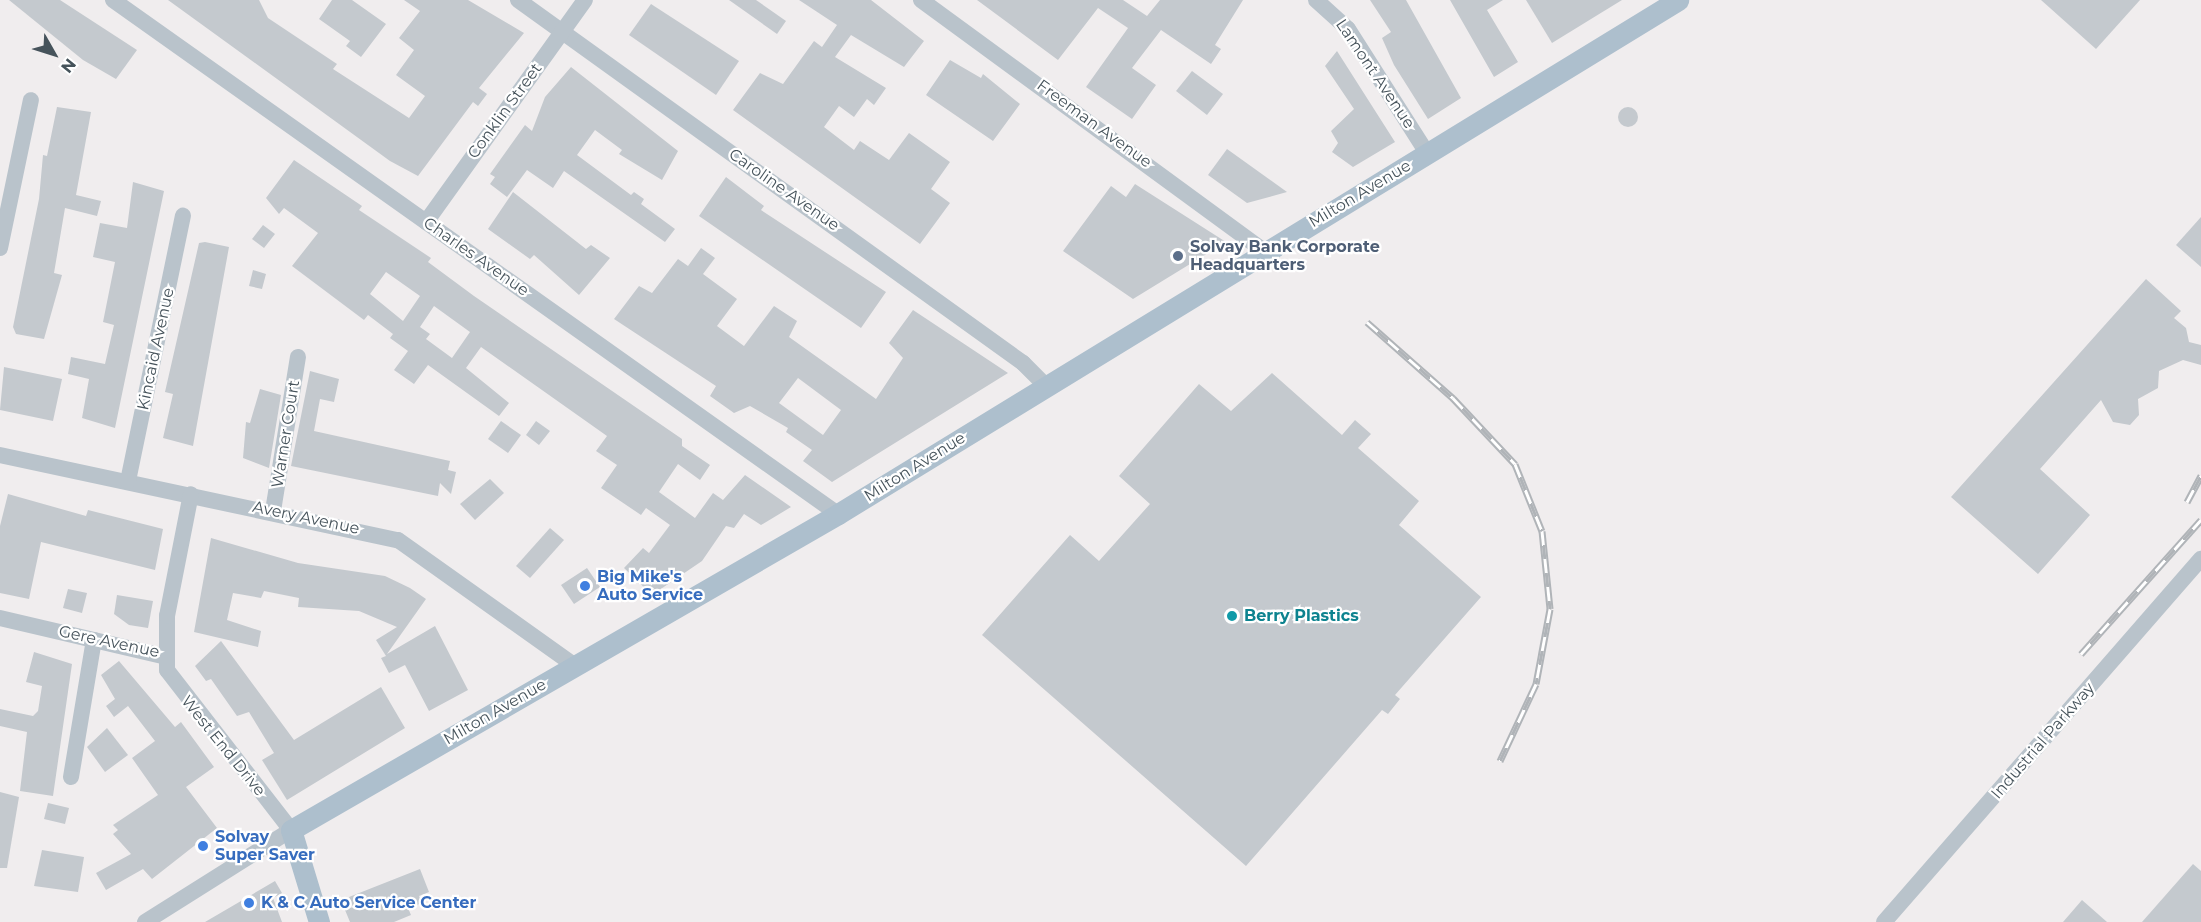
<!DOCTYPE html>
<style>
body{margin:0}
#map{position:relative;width:2201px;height:922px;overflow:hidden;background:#f0edee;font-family:Montserrat,sans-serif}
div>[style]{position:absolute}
.building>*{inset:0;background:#c4c9ce}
.round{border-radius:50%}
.minor>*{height:16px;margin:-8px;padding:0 8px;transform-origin:8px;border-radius:8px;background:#b9c3cb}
.major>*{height:21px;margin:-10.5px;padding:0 10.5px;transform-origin:10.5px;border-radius:10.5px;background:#adbfcd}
.rail>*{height:7px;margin-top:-3.5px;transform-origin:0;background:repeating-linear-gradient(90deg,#fff 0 14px,#b0b4b8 0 28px);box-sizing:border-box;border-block:2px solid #b0b4b8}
.dots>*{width:16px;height:16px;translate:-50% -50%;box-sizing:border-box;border:3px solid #fff;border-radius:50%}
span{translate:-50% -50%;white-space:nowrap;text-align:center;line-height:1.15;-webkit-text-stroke:4.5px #fff;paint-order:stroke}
.street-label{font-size:16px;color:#46535b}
.service-label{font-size:16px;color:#4e5e75;font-weight:700}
.left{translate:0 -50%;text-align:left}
.shop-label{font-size:16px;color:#366cbe;font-weight:700}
.culture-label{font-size:16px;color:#0d838f;font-weight:700}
.north{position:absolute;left:24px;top:24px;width:60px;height:60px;-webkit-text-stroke:4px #fff;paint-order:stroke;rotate:129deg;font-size:16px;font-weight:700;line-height:24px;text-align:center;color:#46535b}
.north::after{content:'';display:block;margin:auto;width:21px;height:27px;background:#46535b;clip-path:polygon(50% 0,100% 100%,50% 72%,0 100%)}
</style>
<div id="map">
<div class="building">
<i style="clip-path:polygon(9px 0,60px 0,137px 50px,116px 79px,83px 60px)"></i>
<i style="clip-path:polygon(168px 0,259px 0,268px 18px,337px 64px,333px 69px,409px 118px,425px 96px,396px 75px,414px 50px,399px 38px,420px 11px,404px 0,468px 0,524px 33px,479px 88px,487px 94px,478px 106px,473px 102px,418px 176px,390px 161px)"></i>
<i style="clip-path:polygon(332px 0,352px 0,386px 24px,361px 57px,346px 46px,350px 41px,319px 19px)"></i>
<i style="clip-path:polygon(729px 0,756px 0,786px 21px,777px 34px)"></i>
<i style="clip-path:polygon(799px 0,871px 0,924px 41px,904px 67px,851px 35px,835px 57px,886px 88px,874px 105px,867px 99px,854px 117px,839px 106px,824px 127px,854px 150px,860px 141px,889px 160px,909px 133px,950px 162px,931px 189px,950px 203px,920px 244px,733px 110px,760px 73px,783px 84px,814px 41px,822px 47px,837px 25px)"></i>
<i style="clip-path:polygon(977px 0,1123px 0,1147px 16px,1160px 0,1243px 0,1215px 45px,1221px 49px,1211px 64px,1161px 30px,1132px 68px,1156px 85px,1132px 119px,1086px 87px,1128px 28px,1098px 8px,1058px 60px)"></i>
<i style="clip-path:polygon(1370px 0,1406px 0,1461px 98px,1428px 119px,1394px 65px,1382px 38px,1391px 32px)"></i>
<i style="clip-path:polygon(1450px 0,1503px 0,1487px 10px,1518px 62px,1494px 77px)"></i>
<i style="clip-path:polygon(1526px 0,1622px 0,1552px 43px)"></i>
<i style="clip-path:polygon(2041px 0,2140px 0,2096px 49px)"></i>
<i style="clip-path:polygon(651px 4px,739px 61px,716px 95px,629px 35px)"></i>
<i style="clip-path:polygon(1337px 51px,1395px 142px,1353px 167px,1332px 152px,1338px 143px,1331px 131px,1354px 109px,1325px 66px)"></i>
<i style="clip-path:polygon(950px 60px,981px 78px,983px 74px,1020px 104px,993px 141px,926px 95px)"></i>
<i style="clip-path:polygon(571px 67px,678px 151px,662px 180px,619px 154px,622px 150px,595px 130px,577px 155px,631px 195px,634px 192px,644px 199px,641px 204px,675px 229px,665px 242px,564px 171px,553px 188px,527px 170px,507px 197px,490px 184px,495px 177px,490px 174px,525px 125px,532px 131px,545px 97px)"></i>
<i style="clip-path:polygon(1192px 71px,1223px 94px,1207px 115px,1176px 91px)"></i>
<i style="clip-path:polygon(57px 107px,91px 112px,76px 195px,101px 201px,97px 216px,65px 208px,54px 273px,62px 275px,44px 339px,16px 334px,13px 327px,39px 199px,43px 155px,47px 156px)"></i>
<i class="round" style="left:1618px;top:107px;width:20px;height:20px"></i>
<i style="clip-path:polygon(1227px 149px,1287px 192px,1247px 203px,1208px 175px)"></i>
<i style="clip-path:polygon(evenodd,294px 160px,362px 206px,359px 210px,431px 258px,428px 262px,474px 296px,682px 439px,682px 446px,710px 465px,700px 480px,678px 464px,659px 492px,695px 518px,713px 493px,723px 500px,745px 475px,791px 507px,761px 525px,744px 514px,734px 528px,726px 526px,702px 561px,652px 595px,624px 568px,643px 548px,649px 553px,670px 525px,646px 508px,641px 515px,601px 488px,617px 465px,596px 451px,607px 436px,481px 347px,466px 368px,509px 403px,499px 416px,428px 365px,414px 384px,394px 370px,408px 351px,390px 338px,393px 334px,368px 315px,364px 320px,292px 266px,318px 233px,284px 208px,279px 214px,266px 198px,294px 160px,386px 272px,420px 296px,403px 321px,370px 294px,386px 272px,294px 160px,434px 306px,470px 332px,452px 358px,426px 339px,430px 334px,420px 327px,434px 306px)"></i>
<i style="clip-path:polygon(726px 177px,764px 206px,761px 210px,886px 292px,861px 328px,699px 216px)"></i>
<i style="clip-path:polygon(133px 182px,164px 191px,115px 428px,82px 418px,89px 379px,68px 374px,71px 357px,105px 364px,114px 325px,103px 322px,115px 262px,93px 257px,100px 223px,127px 228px)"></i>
<i style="clip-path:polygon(1135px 184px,1226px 242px,1133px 299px,1063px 251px,1111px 186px,1126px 197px)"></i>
<i style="clip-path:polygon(513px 192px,586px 249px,591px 245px,610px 258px,579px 295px,534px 255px,530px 259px,488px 229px)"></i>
<i style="clip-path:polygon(2201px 217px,2201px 267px,2176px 245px)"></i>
<i style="clip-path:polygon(263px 225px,275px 234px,264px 248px,252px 239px)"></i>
<i style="clip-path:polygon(205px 242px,229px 247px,193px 446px,163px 438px,173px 394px,165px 392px,199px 243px)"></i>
<i style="clip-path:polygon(evenodd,701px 248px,715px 258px,703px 274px,737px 299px,717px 326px,744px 346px,774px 306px,797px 321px,789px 337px,876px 399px,903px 358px,889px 343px,913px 310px,1008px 373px,832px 482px,803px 461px,812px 450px,786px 432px,788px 428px,750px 406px,734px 413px,710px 396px,716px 386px,614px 319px,639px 286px,652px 293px,678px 259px,688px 266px,701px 248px,798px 378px,841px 410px,823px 435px,779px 403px,798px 378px)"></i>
<i style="clip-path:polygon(253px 270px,266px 274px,262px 289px,249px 286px)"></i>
<i style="clip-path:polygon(2146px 279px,2181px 311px,2174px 318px,2186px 328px,2189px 342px,2201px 345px,2201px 365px,2183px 360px,2159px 371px,2158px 388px,2138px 399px,2139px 415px,2130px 425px,2113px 422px,2101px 400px,2040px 469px,2090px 515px,2038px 574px,1951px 497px)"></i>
<i style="clip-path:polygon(4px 367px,62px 379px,53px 421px,0 410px)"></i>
<i style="clip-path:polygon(310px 371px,339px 379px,334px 402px,320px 399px,314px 431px,450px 461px,448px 470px,456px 472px,451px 494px,440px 483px,438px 496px,291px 466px)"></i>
<i style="clip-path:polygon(1272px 373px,1342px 435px,1355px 420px,1371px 434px,1358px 448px,1419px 501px,1399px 525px,1481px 597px,1395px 695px,1400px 699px,1388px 714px,1382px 710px,1246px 866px,982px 635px,1070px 535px,1099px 561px,1150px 504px,1119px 476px,1199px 384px,1231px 411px)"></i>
<i style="clip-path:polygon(260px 389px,281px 395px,269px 468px,243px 458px,246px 422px,250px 423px)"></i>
<i style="clip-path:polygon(501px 421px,521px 435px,508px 453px,488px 439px)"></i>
<i style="clip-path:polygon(536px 421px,550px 431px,539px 445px,526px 435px)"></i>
<i style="clip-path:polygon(490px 479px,504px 493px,475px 520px,460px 504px)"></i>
<i style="clip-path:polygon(8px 494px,86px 516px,88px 510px,163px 529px,155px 570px,41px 542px,29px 599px,0 593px,0 526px)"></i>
<i style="clip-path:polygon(550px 528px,564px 540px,530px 578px,516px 566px)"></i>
<i style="clip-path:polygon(211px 538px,298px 563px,385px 576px,410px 588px,426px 599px,387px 654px,435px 626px,468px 690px,429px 711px,405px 665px,389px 673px,381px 658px,386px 656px,376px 640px,397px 627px,359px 611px,298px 607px,299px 598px,264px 591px,261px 598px,233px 593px,227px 620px,261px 631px,258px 647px,194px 632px)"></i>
<i style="clip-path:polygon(587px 568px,600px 587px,574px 604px,561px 585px)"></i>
<i style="clip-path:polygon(68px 589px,87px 593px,82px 613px,63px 608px)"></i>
<i style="clip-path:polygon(117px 595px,153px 601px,148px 628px,129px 625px,114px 614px)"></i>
<i style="clip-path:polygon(221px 641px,294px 740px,381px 687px,405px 728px,287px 800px,262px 760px,274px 753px,249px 712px,237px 716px,211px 679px,206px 681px,195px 666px)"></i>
<i style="clip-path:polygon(34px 652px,72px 664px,53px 796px,20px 791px,27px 732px,0 726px,0 709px,33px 716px,38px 711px,42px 686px,26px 682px)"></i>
<i style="clip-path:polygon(119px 661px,175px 727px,181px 722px,214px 767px,186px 787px,217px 828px,152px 879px,143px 869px,106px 890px,96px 873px,131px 854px,113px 834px,118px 830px,113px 825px,158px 795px,132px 758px,155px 741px,128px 706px,114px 717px,106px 706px,115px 699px,101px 675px)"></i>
<i style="clip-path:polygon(107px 728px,128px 755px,105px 772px,87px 747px)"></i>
<i style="clip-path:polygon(0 792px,19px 797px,7px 868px,0 868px)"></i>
<i style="clip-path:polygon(48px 803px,69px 808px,65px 824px,44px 819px)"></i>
<i style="clip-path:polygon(42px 850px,84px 857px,78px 892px,34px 886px)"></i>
<i style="clip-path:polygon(2193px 864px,2201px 871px,2201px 922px,2142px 922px)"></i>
<i style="clip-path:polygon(420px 869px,429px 892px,419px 896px,422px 903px,408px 908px,411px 915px,394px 922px,350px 922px,345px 910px,353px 907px,349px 897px)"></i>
<i style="clip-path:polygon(275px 881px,282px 893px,273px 898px,282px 922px,205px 922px)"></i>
<i style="clip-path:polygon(2082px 900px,2107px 922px,2063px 922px)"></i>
</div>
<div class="minor">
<i style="left:113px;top:0;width:889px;rotate:35.34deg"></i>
<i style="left:518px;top:0;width:622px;rotate:35.71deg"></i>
<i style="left:1023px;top:363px;width:33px;rotate:45deg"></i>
<i style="left:921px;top:0;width:425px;rotate:36.2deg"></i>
<i style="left:1316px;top:0;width:43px;rotate:42.2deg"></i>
<i style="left:1348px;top:29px;width:147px;rotate:57.5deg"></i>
<i style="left:426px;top:222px;width:273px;rotate:-54.4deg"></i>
<i style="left:0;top:248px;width:151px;rotate:-78.2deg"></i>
<i style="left:0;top:455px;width:407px;rotate:12.1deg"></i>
<i style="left:398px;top:540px;width:217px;rotate:35.4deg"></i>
<i style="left:128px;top:481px;width:271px;rotate:-78.3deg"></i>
<i style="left:273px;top:511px;width:156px;rotate:-80.8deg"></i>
<i style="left:0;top:618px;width:171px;rotate:13.2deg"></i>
<i style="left:71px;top:777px;width:139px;rotate:-80.5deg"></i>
<i style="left:145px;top:922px;width:173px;rotate:-32.2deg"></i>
<i style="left:291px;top:830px;width:202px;rotate:-127.8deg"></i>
<i style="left:167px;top:670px;width:54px;rotate:-90deg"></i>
<i style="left:167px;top:616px;width:124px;rotate:-78.9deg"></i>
<i style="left:1884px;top:922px;width:482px;rotate:-48.9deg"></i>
</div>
<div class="major">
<i style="left:319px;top:922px;width:96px;rotate:-106.9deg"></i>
<i style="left:291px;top:830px;width:632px;rotate:-30.01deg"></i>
<i style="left:838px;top:514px;width:985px;rotate:-31.46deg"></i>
</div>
<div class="rail">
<i style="left:1367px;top:322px;width:115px;rotate:41.5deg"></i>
<i style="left:1453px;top:398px;width:91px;rotate:46.8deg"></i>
<i style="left:1515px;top:464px;width:72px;rotate:68.1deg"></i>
<i style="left:1542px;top:531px;width:78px;rotate:84.1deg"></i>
<i style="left:1550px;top:609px;width:76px;rotate:100.6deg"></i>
<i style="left:1536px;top:684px;width:85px;rotate:115.1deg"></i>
<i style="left:2187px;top:502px;width:30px;rotate:-62deg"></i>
<i style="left:2081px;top:654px;width:180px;rotate:-48.2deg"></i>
</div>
<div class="dots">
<i style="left:1178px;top:256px;background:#5c6f8a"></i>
<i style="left:585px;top:586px;background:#3f7fe0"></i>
<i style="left:1232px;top:616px;background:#0f9aa8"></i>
<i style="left:203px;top:846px;background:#3f7fe0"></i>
<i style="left:249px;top:903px;background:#3f7fe0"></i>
</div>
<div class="street-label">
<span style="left:1375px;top:74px;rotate:56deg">Lamont Avenue</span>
<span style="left:505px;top:111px;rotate:-54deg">Conklin Street</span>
<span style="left:1094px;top:124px;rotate:36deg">Freeman Avenue</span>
<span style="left:784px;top:190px;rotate:35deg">Caroline Avenue</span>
<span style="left:1360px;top:194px;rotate:-31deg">Milton Avenue</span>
<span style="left:476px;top:257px;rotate:35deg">Charles Avenue</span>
<span style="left:156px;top:349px;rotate:-78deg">Kincaid Avenue</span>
<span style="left:286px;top:434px;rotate:-81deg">Warner Court</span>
<span style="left:915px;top:467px;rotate:-32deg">Milton Avenue</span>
<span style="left:306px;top:518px;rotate:12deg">Avery Avenue</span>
<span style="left:109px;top:642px;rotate:12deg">Gere Avenue</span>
<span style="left:495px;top:712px;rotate:-30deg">Milton Avenue</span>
<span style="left:2043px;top:741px;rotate:-49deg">Industrial Parkway</span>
<span style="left:223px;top:746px;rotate:51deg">West End Drive</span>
</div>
<div class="service-label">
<span class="left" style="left:1190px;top:256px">Solvay Bank Corporate<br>Headquarters</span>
</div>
<div class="shop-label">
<span class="left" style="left:597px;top:586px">Big Mike's<br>Auto Service</span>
<span class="left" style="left:215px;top:846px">Solvay<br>Super Saver</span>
<span class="left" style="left:261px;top:903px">K &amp; C Auto Service Center</span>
</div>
<div class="culture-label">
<span class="left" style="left:1244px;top:616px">Berry Plastics</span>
</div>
<div class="north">N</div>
</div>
